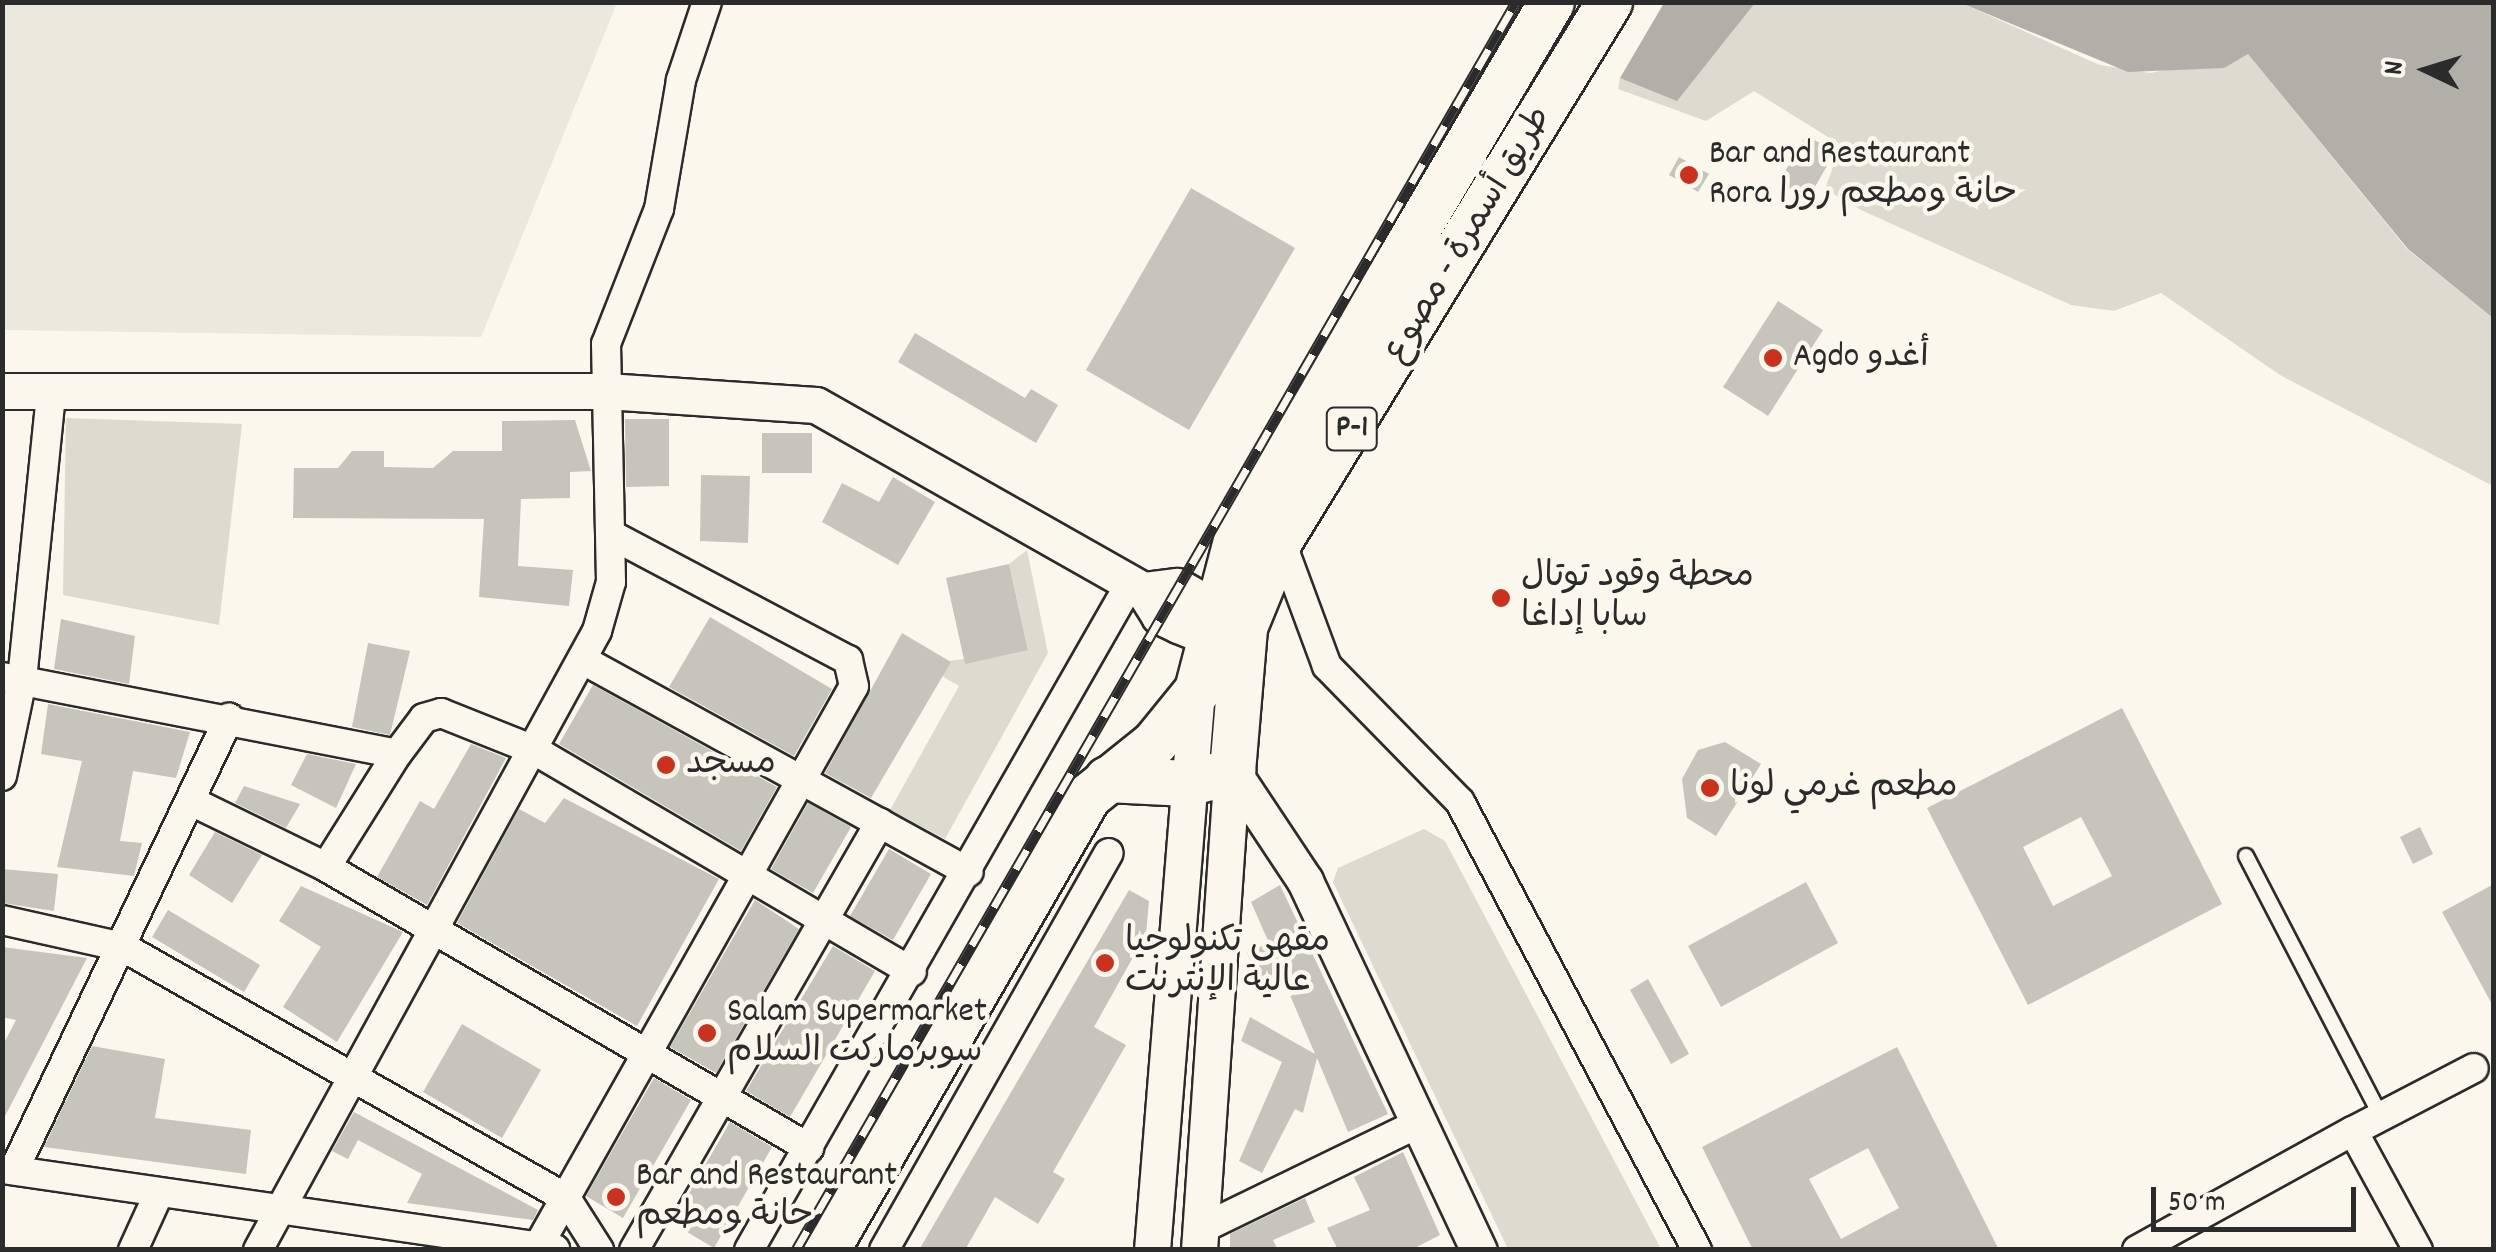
<!DOCTYPE html>
<meta charset="utf-8">
<style>
body{margin:0}
#map{position:relative;width:2496px;height:1252px;overflow:hidden;background:#fbf7ec;font-family:Dekko,"Playpen Sans Arabic",sans-serif}
div>[style]{position:absolute}
.built>*{inset:0;background:#ebe8de}
.green>*{inset:0;background:#dddad0}
.water>*{inset:0;background:#b1afa7}
.building>*{inset:0;background:#c7c4bc}
.roads{filter:drop-shadow(2px 0 #2b2b2b) drop-shadow(-2px 0 #2b2b2b) drop-shadow(0 2px #2b2b2b) drop-shadow(0 -2px #2b2b2b)}
.service>*{height:14px;margin:-7px;padding:0 7px;transform-origin:7px;border-radius:7px;background:#fbf7ec}
.minor>*{height:28px;margin:-14px;padding:0 14px;transform-origin:14px;border-radius:14px;background:#fbf7ec}
.tertiary>*{height:35px;margin:-17.5px;padding:0 17.5px;transform-origin:17.5px;border-radius:17.5px;background:#fbf7ec}
.trunk>*{height:45px;margin:-22.5px;padding:0 22.5px;transform-origin:22.5px;border-radius:22.5px;background:#fbf7ec}
.rail>*{height:11px;margin-top:-5.5px;transform-origin:0;background:repeating-linear-gradient(90deg,#fbf7ec 0 22px,#2b2b2b 0 44px);box-sizing:border-box;border-block:2px solid #2b2b2b}
.dots>*{width:28px;height:28px;translate:-50% -50%;box-sizing:border-box;border:5px solid #fbf7ec;border-radius:50%}
span{translate:-50% -50%;white-space:nowrap;text-align:center;line-height:1.15;-webkit-text-stroke:9px #fbf7ec;paint-order:stroke}
.shield-label span{padding:2px 8px;background:#fbf7ec;border:2px solid;border-radius:8px;-webkit-text-stroke-width:0}
.shield-label{font-size:32px;color:#2b2b2b;font-weight:700}
.poi-label{font-size:35px;color:#2b2b2b}
.left{translate:0 -50%;text-align:left}
.street-label{font-size:35px;color:#2b2b2b}
.frame{position:absolute;inset:0;border:5px solid #2b2b2b;pointer-events:none}
.north{position:absolute;left:2376px;top:20px;width:100px;height:100px;-webkit-text-stroke:8px #fbf7ec;paint-order:stroke;rotate:274deg;font-size:28px;font-weight:700;line-height:40px;text-align:center;color:#2b2b2b}
.north::after{content:'';display:block;margin:auto;width:35px;height:45px;background:#2b2b2b;clip-path:polygon(50% 0,100% 100%,50% 72%,0 100%)}
.scale{position:absolute;left:2151px;top:1187px;width:205px;height:45px;box-sizing:border-box;border:5px solid #2b2b2b;border-top:0;padding-left:12px;font-size:30px;line-height:35px;white-space:nowrap;color:#2b2b2b;-webkit-text-stroke:8px #fbf7ec;paint-order:stroke}
</style>
<div id="map">
<div class="built">
<i style="clip-path:polygon(3px 2px,617px 2px,617px 3px,481px 337px,3px 330px)"></i>
</div>
<div class="green">
<i style="clip-path:polygon(1755px 3px,1961px 3px,2100px 65px,2150px 73px,2248px 54px,2407px 249px,2493px 318px,2493px 486px,2280px 375px,2161px 293px,2114px 311px,2071px 305px,1861px 210px,1825px 189px,1841px 145px,1754px 91px,1706px 121px,1618px 89px,1620px 78px,1677px 100px)"></i>
<i style="clip-path:polygon(66px 418px,242px 424px,219px 625px,63px 595px)"></i>
<i style="clip-path:polygon(1027px 550px,1048px 653px,945px 839px,890px 810px,959px 686px,942px 676px,950px 661px,1028px 649px,1009px 564px)"></i>
<i style="clip-path:polygon(1424px 829px,1445px 841px,1661px 1249px,1508px 1249px,1333px 882px,1338px 868px)"></i>
</div>
<div class="water">
<i style="clip-path:polygon(1664px 3px,1755px 3px,1677px 101px,1620px 78px)"></i>
<i style="clip-path:polygon(1961px 3px,2493px 3px,2493px 318px,2408px 249px,2248px 54px,2224px 68px,2128px 72px)"></i>
</div>
<div class="building">
<i style="clip-path:polygon(1806px 135px,1835px 152px,1808px 199px,1779px 182px)"></i>
<i style="clip-path:polygon(1679px 157px,1709px 174px,1698px 192px,1669px 175px)"></i>
<i style="clip-path:polygon(1191px 188px,1295px 248px,1189px 430px,1086px 370px)"></i>
<i style="clip-path:polygon(1778px 301px,1823px 330px,1768px 416px,1723px 387px)"></i>
<i style="clip-path:polygon(915px 333px,1025px 398px,1031px 389px,1058px 405px,1036px 443px,898px 362px)"></i>
<i style="clip-path:polygon(625px 419px,669px 419px,669px 486px,626px 487px)"></i>
<i style="clip-path:polygon(575px 420px,591px 471px,570px 472px,570px 498px,521px 499px,518px 566px,573px 570px,569px 606px,479px 597px,484px 519px,293px 518px,294px 468px,338px 468px,352px 451px,384px 451px,384px 467px,433px 468px,453px 451px,502px 451px,502px 421px)"></i>
<i style="clip-path:polygon(762px 433px,812px 433px,812px 473px,762px 473px)"></i>
<i style="clip-path:polygon(701px 475px,750px 476px,748px 543px,700px 541px)"></i>
<i style="clip-path:polygon(893px 477px,935px 502px,898px 565px,822px 522px,842px 483px,879px 502px)"></i>
<i style="clip-path:polygon(1009px 564px,1028px 650px,965px 664px,946px 578px)"></i>
<i style="clip-path:polygon(710px 617px,832px 689px,794px 756px,669px 687px)"></i>
<i style="clip-path:polygon(61px 619px,135px 636px,129px 684px,54px 669px)"></i>
<i style="clip-path:polygon(902px 633px,951px 662px,871px 798px,825px 773px)"></i>
<i style="clip-path:polygon(368px 643px,410px 651px,390px 735px,352px 727px)"></i>
<i style="clip-path:polygon(593px 685px,777px 787px,741px 851px,559px 744px)"></i>
<i style="clip-path:polygon(48px 704px,190px 732px,176px 778px,133px 771px,120px 841px,142px 843px,134px 876px,57px 867px,82px 761px,41px 754px)"></i>
<i style="clip-path:polygon(evenodd,2122px 708px,2222px 904px,2028px 1005px,1927px 808px,2122px 708px,2081px 817px,2112px 876px,2053px 906px,2023px 847px,2081px 817px)"></i>
<i style="clip-path:polygon(1725px 742px,1761px 764px,1716px 836px,1687px 818px,1682px 779px,1698px 750px)"></i>
<i style="clip-path:polygon(471px 744px,506px 758px,427px 905px,377px 877px,420px 801px,434px 809px)"></i>
<i style="clip-path:polygon(307px 754px,356px 764px,336px 808px,291px 785px)"></i>
<i style="clip-path:polygon(244px 786px,300px 804px,286px 828px,235px 803px)"></i>
<i style="clip-path:polygon(564px 798px,719px 879px,637px 1026px,457px 923px,519px 809px,545px 823px)"></i>
<i style="clip-path:polygon(808px 803px,851px 827px,813px 893px,771px 869px)"></i>
<i style="clip-path:polygon(2420px 827px,2433px 854px,2413px 864px,2400px 837px)"></i>
<i style="clip-path:polygon(215px 832px,262px 855px,232px 903px,189px 875px)"></i>
<i style="clip-path:polygon(889px 849px,931px 874px,893px 940px,850px 916px)"></i>
<i style="clip-path:polygon(2px 869px,58px 874px,54px 911px,2px 903px)"></i>
<i style="clip-path:polygon(1806px 882px,1838px 943px,1721px 1007px,1688px 946px)"></i>
<i style="clip-path:polygon(2494px 884px,2494px 1008px,2442px 912px)"></i>
<i style="clip-path:polygon(1280px 885px,1388px 1114px,1348px 1132px,1317px 1058px,1303px 1113px,1295px 1109px,1262px 1173px,1239px 1161px,1282px 1062px,1241px 1041px,1250px 1017px,1315px 1054px,1281px 974px,1258px 984px,1247px 952px,1269px 943px,1251px 902px)"></i>
<i style="clip-path:polygon(301px 886px,403px 932px,337px 1042px,283px 1007px,321px 947px,279px 921px)"></i>
<i style="clip-path:polygon(1129px 890px,1149px 901px,1146px 934px,1094px 1027px,1126px 1045px,1053px 1172px,1065px 1179px,1038px 1224px,995px 1197px,965px 1250px,919px 1250px)"></i>
<i style="clip-path:polygon(755px 900px,799px 929px,716px 1073px,670px 1047px)"></i>
<i style="clip-path:polygon(168px 910px,260px 965px,244px 992px,152px 937px)"></i>
<i style="clip-path:polygon(833px 946px,875px 971px,790px 1117px,746px 1091px)"></i>
<i style="clip-path:polygon(2px 947px,87px 958px,2px 1122px,2px 1047px,16px 1020px,2px 1017px)"></i>
<i style="clip-path:polygon(1648px 979px,1689px 1054px,1671px 1064px,1630px 990px)"></i>
<i style="clip-path:polygon(462px 1024px,541px 1070px,502px 1138px,423px 1092px)"></i>
<i style="clip-path:polygon(92px 1046px,165px 1059px,155px 1118px,251px 1130px,246px 1174px,44px 1147px)"></i>
<i style="clip-path:polygon(evenodd,1897px 1047px,1999px 1250px,1753px 1250px,1702px 1147px,1897px 1047px,1868px 1148px,1899px 1208px,1841px 1239px,1809px 1179px,1868px 1148px)"></i>
<i style="clip-path:polygon(654px 1078px,691px 1100px,623px 1218px,586px 1196px)"></i>
<i style="clip-path:polygon(354px 1112px,538px 1210px,533px 1220px,407px 1203px,422px 1174px,358px 1140px,348px 1159px,332px 1151px)"></i>
<i style="clip-path:polygon(730px 1122px,772px 1147px,714px 1248px,672px 1223px)"></i>
<i style="clip-path:polygon(1403px 1152px,1440px 1235px,1411px 1250px,1338px 1250px,1327px 1228px,1370px 1210px,1354px 1177px)"></i>
<i style="clip-path:polygon(1305px 1198px,1315px 1222px,1273px 1240px,1278px 1250px,1230px 1250px,1230px 1234px)"></i>
</div>
<div class="roads">
<div class="service">
<i style="left:2246px;top:856px;width:293px;rotate:62.6deg"></i>
</div>
<div class="minor">
<i style="left:1280px;top:539px;width:135px;rotate:69.7deg"></i>
<i style="left:1327px;top:666px;width:190px;rotate:45.6deg"></i>
<i style="left:1460px;top:802px;width:507px;rotate:62.12deg"></i>
<i style="left:583px;top:660px;width:440px;rotate:28.8deg"></i>
<i style="left:2px;top:677px;width:402px;rotate:11deg"></i>
<i style="left:2px;top:776px;width:98px;rotate:-78.2deg"></i>
<i style="left:22px;top:680px;width:288px;rotate:-84.2deg"></i>
<i style="left:193px;top:802px;width:148px;rotate:26deg"></i>
<i style="left:326px;top:867px;width:559px;rotate:30.19deg"></i>
<i style="left:326px;top:867px;width:133px;rotate:-57.9deg"></i>
<i style="left:397px;top:754px;width:45px;rotate:-53.1deg"></i>
<i style="left:424px;top:718px;width:18px;rotate:-16deg"></i>
<i style="left:441px;top:713px;width:100px;rotate:21.7deg"></i>
<i style="left:534px;top:750px;width:438px;rotate:30.4deg"></i>
<i style="left:2px;top:920px;width:124px;rotate:12.6deg"></i>
<i style="left:123px;top:947px;width:509px;rotate:29.54deg"></i>
<i style="left:566px;top:1198px;width:62px;rotate:57.6deg"></i>
<i style="left:2353px;top:1131px;width:136px;rotate:-27.5deg"></i>
<i style="left:2px;top:1169px;width:559px;rotate:8.23deg"></i>
<i style="left:14px;top:1170px;width:501px;rotate:-64.56deg"></i>
<i style="left:1201px;top:1229px;width:242px;rotate:-25.9deg"></i>
<i style="left:133px;top:1250px;width:63px;rotate:-65.5deg"></i>
<i style="left:258px;top:1250px;width:706px;rotate:-61.29deg"></i>
<i style="left:597px;top:631px;width:51px;rotate:-74.1deg"></i>
<i style="left:611px;top:582px;width:238px;rotate:-91.2deg"></i>
<i style="left:606px;top:344px;width:145px;rotate:-68.6deg"></i>
<i style="left:659px;top:209px;width:131px;rotate:-80.3deg"></i>
<i style="left:681px;top:80px;width:82px;rotate:-71.6deg"></i>
<i style="left:536px;top:1250px;width:647px;rotate:-60.58deg"></i>
<i style="left:854px;top:686px;width:27px;rotate:-103deg"></i>
<i style="left:848px;top:660px;width:267px;rotate:-152.1deg"></i>
<i style="left:634px;top:1250px;width:493px;rotate:-60.1deg"></i>
<i style="left:749px;top:1250px;width:770px;rotate:-60.24deg"></i>
<i style="left:884px;top:1250px;width:456px;rotate:-60.5deg"></i>
<i style="left:2137px;top:1250px;width:247px;rotate:-28.9deg"></i>
<i style="left:2353px;top:1131px;width:136px;rotate:61.4deg"></i>
</div>
<div class="tertiary">
<i style="left:2px;top:391px;width:604px"></i>
<i style="left:606px;top:391px;width:210px;rotate:3.8deg"></i>
<i style="left:816px;top:405px;width:376px;rotate:29.5deg"></i>
<i style="left:1143px;top:590px;width:34px;rotate:-7deg"></i>
<i style="left:1177px;top:586px;width:68px;rotate:30deg"></i>
<i style="left:1143px;top:590px;width:31px;rotate:58deg"></i>
<i style="left:1159px;top:616px;width:21px;rotate:25deg"></i>
<i style="left:1178px;top:625px;width:29px;rotate:22deg"></i>
<i style="left:1205px;top:636px;width:28px;rotate:-13deg"></i>
<i style="left:1232px;top:771px;width:132px;rotate:56.4deg"></i>
<i style="left:1305px;top:881px;width:408px;rotate:64.8deg"></i>
<i style="left:1152px;top:1250px;width:562px;rotate:-85.41deg"></i>
<i style="left:1199px;top:1250px;width:480px;rotate:-86.1deg"></i>
</div>
<div class="trunk">
<i style="left:1107px;top:779px;width:80px;rotate:2.9deg"></i>
<i style="left:1187px;top:783px;width:47px;rotate:-14.9deg"></i>
<i style="left:1232px;top:771px;width:144px;rotate:-85.2deg"></i>
<i style="left:1244px;top:627px;width:95px;rotate:-67.8deg"></i>
<i style="left:1280px;top:539px;width:630px;rotate:-58.51deg"></i>
<i style="left:826px;top:1250px;width:524px;rotate:-60.01deg"></i>
<i style="left:1088px;top:796px;width:85px;rotate:-38.8deg"></i>
<i style="left:1154px;top:743px;width:68px;rotate:-50.9deg"></i>
<i style="left:1197px;top:690px;width:162px;rotate:-75.4deg"></i>
<i style="left:1238px;top:533px;width:616px;rotate:-59.48deg"></i>
</div>
</div>
<div class="rail">
<i style="left:796px;top:1250px;width:1441px;rotate:-60.02deg"></i>
</div>
<div class="dots">
<i style="left:1689px;top:175px;background:#c8321e"></i>
<i style="left:1773px;top:358px;background:#c8321e"></i>
<i style="left:1501px;top:598px;background:#c8321e"></i>
<i style="left:666px;top:765px;background:#c8321e"></i>
<i style="left:1710px;top:788px;background:#c8321e"></i>
<i style="left:1105px;top:963px;background:#c8321e"></i>
<i style="left:707px;top:1033px;background:#c8321e"></i>
<i style="left:616px;top:1197px;background:#c8321e"></i>
</div>
<div class="shield-label">
<span style="left:1352px;top:429px">P-1</span>
</div>
<div class="poi-label">
<span class="left" style="left:1709px;top:175px">Bar and Restaurant<br>Rora حانة ومطعم رورا</span>
<span class="left" style="left:1793px;top:358px">Agdo أغدو</span>
<span class="left" style="left:1521px;top:598px">محطة وقود توتال<br>سابا إداغا</span>
<span class="left" style="left:686px;top:765px">مسجد</span>
<span class="left" style="left:1730px;top:788px">مطعم غرمي لونا</span>
<span class="left" style="left:1125px;top:963px">مقهى تكنولوجيا<br>عالية الإنترنت</span>
<span class="left" style="left:727px;top:1033px">Salam Supermarket<br>سوبرماركت السلام</span>
<span class="left" style="left:636px;top:1197px">Bar and Restaurant<br>حانة ومطعم</span>
</div>
<div class="street-label">
<span style="left:1469px;top:236px;rotate:-59deg">طريق أسمرة - مصوع</span>
</div>
<div class="frame"></div>
<div class="north">N</div>
<div class="scale">50 m</div>
</div>
